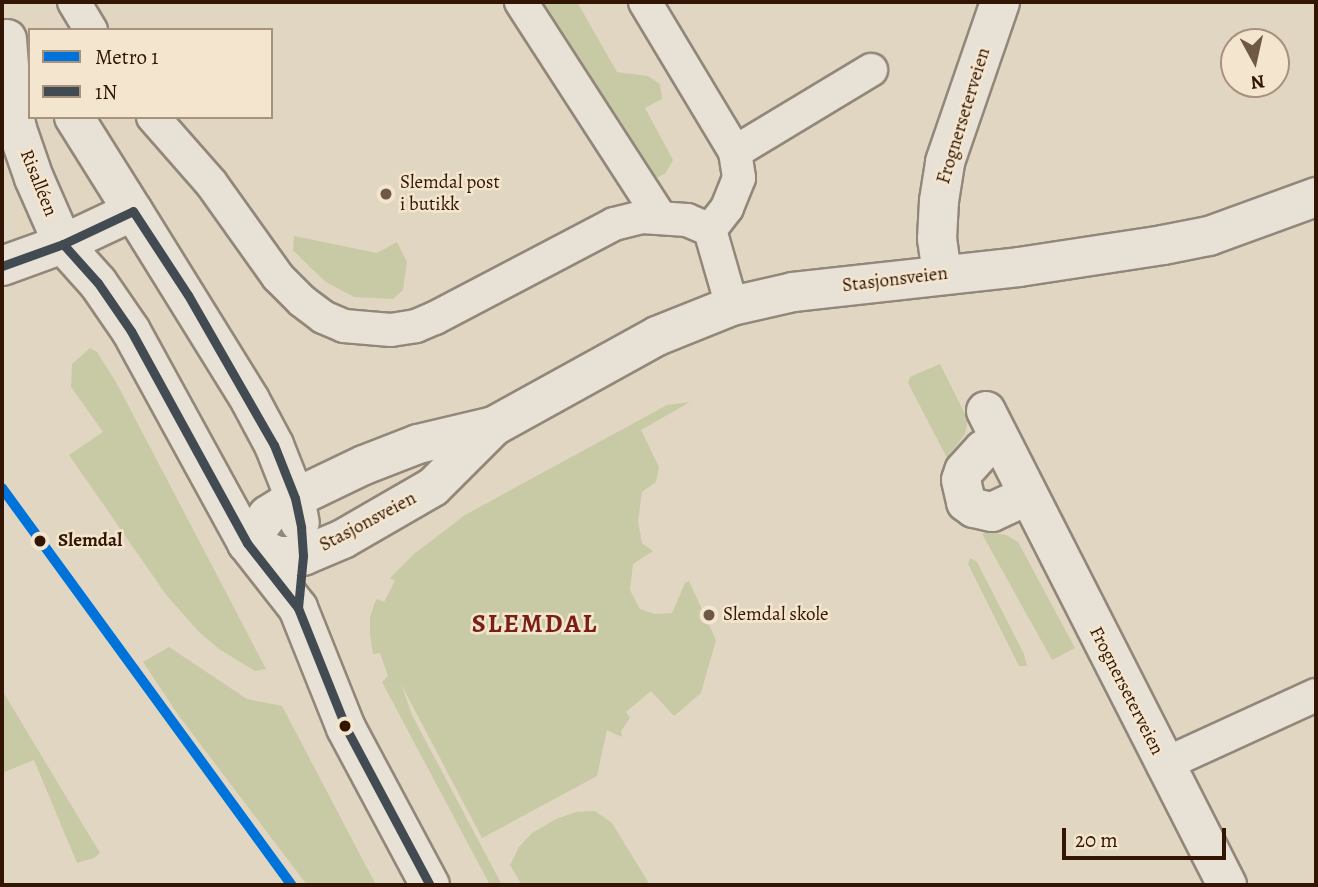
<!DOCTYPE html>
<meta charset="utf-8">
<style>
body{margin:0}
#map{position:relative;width:1318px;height:887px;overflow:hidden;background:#e1d6c1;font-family:Alegreya,serif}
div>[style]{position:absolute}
.green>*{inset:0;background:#c8caa6}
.roads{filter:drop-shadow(2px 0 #92877a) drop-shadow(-2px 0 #92877a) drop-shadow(0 2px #92877a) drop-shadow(0 -2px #92877a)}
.lane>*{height:32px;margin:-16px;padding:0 16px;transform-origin:16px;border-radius:16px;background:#e7e1d6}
.street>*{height:38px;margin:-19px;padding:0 19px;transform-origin:19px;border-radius:19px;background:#e7e1d6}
.secondary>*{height:38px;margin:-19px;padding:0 19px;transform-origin:19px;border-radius:19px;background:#e7e1d6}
.bus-1>*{height:9px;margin:-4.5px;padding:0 4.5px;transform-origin:4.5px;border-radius:4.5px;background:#424a52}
.metro-1>*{height:10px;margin:-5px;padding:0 5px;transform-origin:5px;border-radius:5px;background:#0073db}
.dots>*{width:19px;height:19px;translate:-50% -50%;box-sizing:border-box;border:4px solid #f4e6ce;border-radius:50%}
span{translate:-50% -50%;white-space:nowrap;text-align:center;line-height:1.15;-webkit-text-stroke:5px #f4e6ce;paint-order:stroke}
.street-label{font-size:19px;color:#321503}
.poi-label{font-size:19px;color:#321503}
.left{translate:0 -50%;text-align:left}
.stop-label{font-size:19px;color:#321503;font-weight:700}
.district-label{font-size:26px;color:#7a1f14;font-weight:700;letter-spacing:2px}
.frame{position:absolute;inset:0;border:4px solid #321503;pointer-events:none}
.legend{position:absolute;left:28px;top:28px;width:245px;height:91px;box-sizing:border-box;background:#f4e6ce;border:2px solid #a6927d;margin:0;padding:9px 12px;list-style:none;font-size:21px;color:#321503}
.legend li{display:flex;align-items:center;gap:14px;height:35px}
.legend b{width:35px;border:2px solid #a6927d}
.north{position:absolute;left:1220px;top:28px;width:70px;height:70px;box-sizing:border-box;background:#f4e6ce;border:2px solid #a6927d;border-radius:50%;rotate:172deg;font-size:19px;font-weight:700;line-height:28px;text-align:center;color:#321503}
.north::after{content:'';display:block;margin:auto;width:24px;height:32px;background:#6f5946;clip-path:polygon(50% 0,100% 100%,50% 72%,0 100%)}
.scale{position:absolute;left:1062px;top:828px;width:164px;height:32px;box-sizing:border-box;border:4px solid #321503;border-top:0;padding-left:9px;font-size:21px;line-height:24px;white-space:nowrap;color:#321503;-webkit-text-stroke:5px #f4e6ce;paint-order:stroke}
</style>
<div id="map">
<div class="green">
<i style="clip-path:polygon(538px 2px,577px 2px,617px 72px,648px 76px,660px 84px,662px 99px,645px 108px,673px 160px,665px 174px,653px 179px)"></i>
<i style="clip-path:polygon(294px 236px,377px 253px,397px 242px,407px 262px,403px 290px,393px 299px,354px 297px,326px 282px,312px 269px,293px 250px)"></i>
<i style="clip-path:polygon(90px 348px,97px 352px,116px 382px,266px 669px,255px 671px,219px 649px,199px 632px,167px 596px,69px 455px,103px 432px,71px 387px,72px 364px)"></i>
<i style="clip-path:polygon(940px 364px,968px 420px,965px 434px,947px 458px,908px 383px,910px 377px)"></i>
<i style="clip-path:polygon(690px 402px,641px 430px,659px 467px,656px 482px,642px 492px,638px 521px,642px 543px,653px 551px,633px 564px,630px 590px,640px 609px,655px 614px,672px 613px,685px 583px,689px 581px,716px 640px,701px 693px,674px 716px,651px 691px,626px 712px,630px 718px,621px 731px,622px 737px,607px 730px,597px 776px,482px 838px,401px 684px,413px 717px,502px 885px,490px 885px,382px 682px,388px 676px,380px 653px,373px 654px,370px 635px,370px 617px,375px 602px,377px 599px,384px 602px,395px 581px,390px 578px,414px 554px,465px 515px,667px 405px)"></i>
<i style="clip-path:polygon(988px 532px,1006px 535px,1018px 542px,1075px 648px,1052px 660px,982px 534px)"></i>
<i style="clip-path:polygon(970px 558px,977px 562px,1024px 654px,1027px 666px,1019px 666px,968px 564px)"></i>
<i style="clip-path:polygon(169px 647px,247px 699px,282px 706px,376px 885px,307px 885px,179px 716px,143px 662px)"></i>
<i style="clip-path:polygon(2px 690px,100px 853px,94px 858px,77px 863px,34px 760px,2px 773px)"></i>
<i style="clip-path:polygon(595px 811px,612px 823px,650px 885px,522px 885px,510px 865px,519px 847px,532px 833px,556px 819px,576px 812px)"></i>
</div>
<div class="roads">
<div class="lane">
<i style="left:74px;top:2px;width:33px;rotate:59deg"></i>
<i style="left:521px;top:2px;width:256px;rotate:57.1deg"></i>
<i style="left:645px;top:2px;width:175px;rotate:59deg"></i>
<i style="left:735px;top:152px;width:26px;rotate:81deg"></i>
<i style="left:739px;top:178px;width:32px;rotate:112deg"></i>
<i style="left:727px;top:208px;width:28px;rotate:128deg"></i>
<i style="left:153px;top:117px;width:88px;rotate:48.7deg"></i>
<i style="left:211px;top:183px;width:115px;rotate:54.5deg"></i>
<i style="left:278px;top:277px;width:34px;rotate:45deg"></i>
<i style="left:302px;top:301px;width:26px;rotate:37deg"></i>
<i style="left:323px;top:317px;width:23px;rotate:23deg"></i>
<i style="left:344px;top:326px;width:47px;rotate:4.9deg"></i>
<i style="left:391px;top:330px;width:25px;rotate:-9deg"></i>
<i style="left:416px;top:326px;width:21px;rotate:-23deg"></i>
<i style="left:435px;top:318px;width:202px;rotate:-27.7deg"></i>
<i style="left:614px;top:224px;width:29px;rotate:-14deg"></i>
<i style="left:642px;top:217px;width:45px;rotate:3.8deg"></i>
<i style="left:687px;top:220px;width:25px;rotate:23deg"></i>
<i style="left:710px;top:230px;width:79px;rotate:73.9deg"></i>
<i style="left:735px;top:152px;width:159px;rotate:-31.1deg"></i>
<i style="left:1163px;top:765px;width:168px;rotate:-24.6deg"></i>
</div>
<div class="street">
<i style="left:7px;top:39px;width:66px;rotate:85.7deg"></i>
<i style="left:12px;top:105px;width:25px;rotate:78deg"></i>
<i style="left:17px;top:129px;width:52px;rotate:70.9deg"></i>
<i style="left:34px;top:178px;width:72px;rotate:66.3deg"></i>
<i style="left:74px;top:117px;width:111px;rotate:57.9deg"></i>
<i style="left:942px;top:274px;width:35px;rotate:-98deg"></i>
<i style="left:937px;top:239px;width:38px;rotate:-87deg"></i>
<i style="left:939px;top:201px;width:39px;rotate:-81deg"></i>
<i style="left:945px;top:162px;width:169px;rotate:-71deg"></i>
<i style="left:986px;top:411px;width:532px;rotate:63.05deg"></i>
<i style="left:999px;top:439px;width:19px;rotate:145deg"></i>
<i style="left:983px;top:450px;width:28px;rotate:132deg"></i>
<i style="left:964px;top:471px;width:9px;rotate:108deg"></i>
<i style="left:961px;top:480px;width:23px;rotate:77deg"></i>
<i style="left:966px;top:502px;width:10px;rotate:37deg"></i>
<i style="left:974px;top:508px;width:18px;rotate:13deg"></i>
<i style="left:992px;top:512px;width:38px;rotate:-25deg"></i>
</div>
<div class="secondary">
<i style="left:63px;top:244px;width:52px;rotate:48.1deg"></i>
<i style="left:98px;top:283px;width:58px;rotate:55.5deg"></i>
<i style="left:131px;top:331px;width:242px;rotate:61.3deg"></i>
<i style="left:247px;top:543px;width:83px;rotate:51.9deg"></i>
<i style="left:298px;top:608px;width:129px;rotate:68.2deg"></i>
<i style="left:346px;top:728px;width:178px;rotate:61.9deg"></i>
<i style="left:2px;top:266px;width:65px;rotate:-19.8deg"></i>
<i style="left:63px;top:244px;width:77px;rotate:-25.2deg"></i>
<i style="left:133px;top:211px;width:222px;rotate:58.2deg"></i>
<i style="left:250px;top:400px;width:51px;rotate:61.9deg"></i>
<i style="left:274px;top:445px;width:57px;rotate:68.4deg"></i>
<i style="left:295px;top:498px;width:25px;rotate:79deg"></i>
<i style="left:494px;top:426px;width:86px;rotate:135deg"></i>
<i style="left:433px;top:487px;width:104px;rotate:150deg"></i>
<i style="left:343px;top:539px;width:43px;rotate:157deg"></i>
<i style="left:303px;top:556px;width:25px;rotate:180deg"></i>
<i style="left:278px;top:556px;width:34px;rotate:-157deg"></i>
<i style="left:247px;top:543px;width:35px;rotate:-53deg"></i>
<i style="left:268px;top:515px;width:32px;rotate:-32deg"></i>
<i style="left:295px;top:498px;width:76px;rotate:-25.6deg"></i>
<i style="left:364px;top:465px;width:58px;rotate:-21.3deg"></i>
<i style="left:418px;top:444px;width:78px;rotate:-13.3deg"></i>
<i style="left:494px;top:426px;width:186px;rotate:-28.9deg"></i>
<i style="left:657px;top:336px;width:81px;rotate:-21.8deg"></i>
<i style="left:732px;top:306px;width:63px;rotate:-12.9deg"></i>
<i style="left:793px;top:292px;width:227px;rotate:-6.3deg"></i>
<i style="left:1019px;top:267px;width:146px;rotate:-8.7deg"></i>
<i style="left:1163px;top:245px;width:47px;rotate:-11.1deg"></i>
<i style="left:1209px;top:236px;width:114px;rotate:-20deg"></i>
</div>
</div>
<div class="bus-1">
<i style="left:63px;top:244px;width:52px;rotate:48.1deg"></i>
<i style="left:98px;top:283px;width:58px;rotate:55.5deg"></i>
<i style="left:131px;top:331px;width:242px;rotate:61.3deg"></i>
<i style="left:247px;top:543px;width:83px;rotate:51.9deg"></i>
<i style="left:298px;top:608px;width:129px;rotate:68.2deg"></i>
<i style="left:346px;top:728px;width:178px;rotate:61.9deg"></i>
<i style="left:2px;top:266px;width:65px;rotate:-19.8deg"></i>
<i style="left:63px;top:244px;width:77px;rotate:-25.2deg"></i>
<i style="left:133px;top:211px;width:100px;rotate:56.8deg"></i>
<i style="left:188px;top:295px;width:173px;rotate:60.2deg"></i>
<i style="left:274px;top:445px;width:57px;rotate:68.4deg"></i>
<i style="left:295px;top:498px;width:30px;rotate:78deg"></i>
<i style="left:301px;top:527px;width:29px;rotate:86deg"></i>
<i style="left:303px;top:556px;width:52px;rotate:95.5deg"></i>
</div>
<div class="metro-1">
<i style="left:2px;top:488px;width:491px;rotate:53.9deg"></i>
</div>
<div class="dots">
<i style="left:386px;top:194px;background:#6f5946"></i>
<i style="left:40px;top:541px;background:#321503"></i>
<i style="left:709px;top:615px;background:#6f5946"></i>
<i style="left:345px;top:726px;background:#321503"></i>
</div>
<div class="street-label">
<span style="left:964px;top:116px;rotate:-73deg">Frognerseterveien</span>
<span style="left:38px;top:183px;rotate:68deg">Risalléen</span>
<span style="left:895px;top:280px;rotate:-7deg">Stasjonsveien</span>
<span style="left:368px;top:522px;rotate:-28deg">Stasjonsveien</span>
<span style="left:1126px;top:691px;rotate:63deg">Frognerseterveien</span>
</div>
<div class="poi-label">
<span class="left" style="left:400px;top:194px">Slemdal post<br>i butikk</span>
<span class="left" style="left:723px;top:615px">Slemdal skole</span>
</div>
<div class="stop-label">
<span class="left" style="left:58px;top:541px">Slemdal</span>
</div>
<div class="district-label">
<span style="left:535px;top:624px">SLEMDAL</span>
</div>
<div class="frame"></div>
<ul class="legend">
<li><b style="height:9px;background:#0073db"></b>Metro 1</li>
<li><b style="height:9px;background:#424a52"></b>1N</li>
</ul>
<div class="north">N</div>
<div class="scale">20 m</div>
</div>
